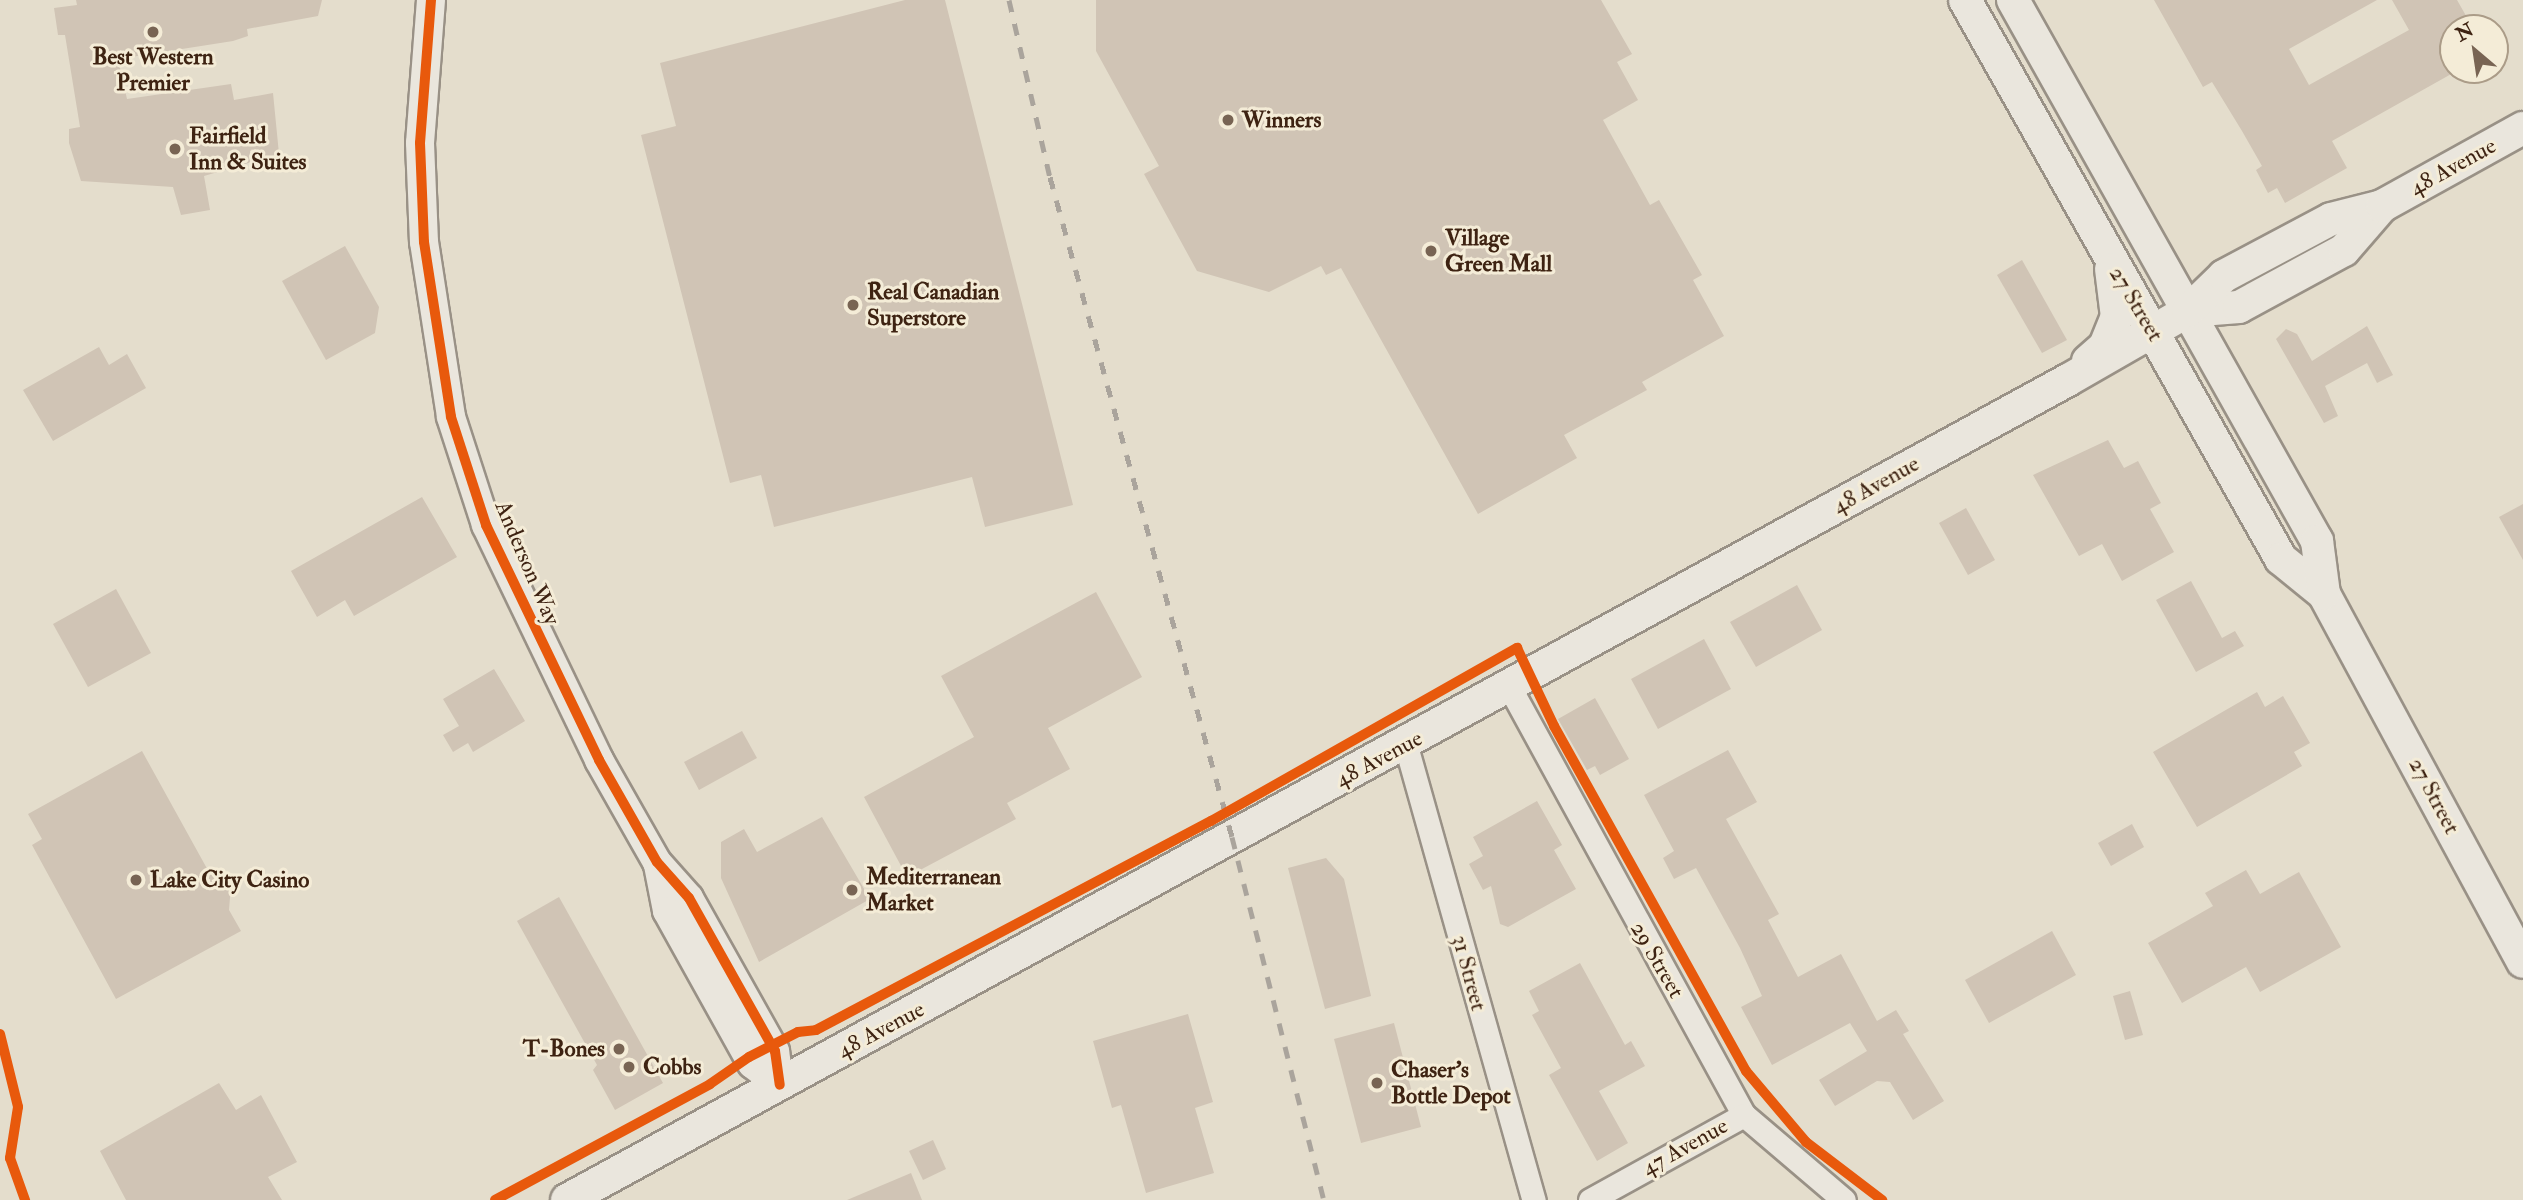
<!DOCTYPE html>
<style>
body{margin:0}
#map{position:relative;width:2523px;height:1200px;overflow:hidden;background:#e4ddcc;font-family:"IM FELL Double Pica",serif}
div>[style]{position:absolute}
.building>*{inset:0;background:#d0c4b5}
.roads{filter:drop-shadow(2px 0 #999186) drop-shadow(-2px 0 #999186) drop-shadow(0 2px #999186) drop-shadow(0 -2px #999186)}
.minor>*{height:23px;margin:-11.5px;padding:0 11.5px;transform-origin:11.5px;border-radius:11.5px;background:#eae6dd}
.tertiary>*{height:28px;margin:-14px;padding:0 14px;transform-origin:14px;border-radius:14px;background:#eae6dd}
.secondary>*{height:32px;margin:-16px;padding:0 16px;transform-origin:16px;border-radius:16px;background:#eae6dd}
.rail>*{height:5px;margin-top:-2.5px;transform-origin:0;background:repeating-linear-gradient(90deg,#aaa49c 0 12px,transparent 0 24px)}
.cycleway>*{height:10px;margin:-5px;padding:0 5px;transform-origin:5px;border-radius:5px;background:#e8590c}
.dots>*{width:19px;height:19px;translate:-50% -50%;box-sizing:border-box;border:4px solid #f4ecd7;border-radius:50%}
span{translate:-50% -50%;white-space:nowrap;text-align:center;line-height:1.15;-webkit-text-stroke:6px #f4ecd7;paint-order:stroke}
.poi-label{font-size:23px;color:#3e2312;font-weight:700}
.left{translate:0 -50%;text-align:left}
.right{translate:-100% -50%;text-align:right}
.street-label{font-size:23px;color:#3e2312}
.north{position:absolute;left:2439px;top:14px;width:70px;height:70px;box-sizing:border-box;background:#f4ecd7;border:2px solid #ab9c88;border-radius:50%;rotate:331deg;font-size:19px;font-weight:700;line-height:28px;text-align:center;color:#3e2312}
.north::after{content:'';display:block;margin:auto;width:24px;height:32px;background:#786453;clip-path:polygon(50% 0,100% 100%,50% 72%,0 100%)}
</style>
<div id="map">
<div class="building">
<i style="clip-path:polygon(76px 0,322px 0,318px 16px,247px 29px,248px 36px,233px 41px,118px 59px,127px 99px,231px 84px,234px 100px,273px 93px,279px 154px,204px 176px,210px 210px,181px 215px,173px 187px,81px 181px,69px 143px,69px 129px,80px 127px,65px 35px,58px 35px,54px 8px,77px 5px)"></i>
<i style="clip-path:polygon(905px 0,945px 0,1073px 505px,985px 527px,972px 477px,774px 527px,761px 475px,730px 483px,641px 135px,676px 126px,660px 63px)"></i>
<i style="clip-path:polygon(1096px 0,1601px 0,1632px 54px,1617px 62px,1638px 100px,1603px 120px,1650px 205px,1659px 200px,1702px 275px,1693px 280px,1724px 336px,1642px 382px,1647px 390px,1564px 435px,1577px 458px,1478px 514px,1341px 268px,1326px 275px,1321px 266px,1269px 292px,1197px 271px,1144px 174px,1159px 166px,1096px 51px)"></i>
<i style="clip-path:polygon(2154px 0,2377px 0,2289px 49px,2309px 85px,2409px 30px,2392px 0,2457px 0,2473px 28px,2453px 28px,2453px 73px,2332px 141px,2347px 168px,2285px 203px,2277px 188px,2268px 193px,2256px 170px,2262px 166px,2242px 131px,2212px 82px,2203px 87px)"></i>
<i style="clip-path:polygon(345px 246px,379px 307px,375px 333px,326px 360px,282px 281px)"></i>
<i style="clip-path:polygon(2022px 260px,2067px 340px,2042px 353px,1997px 275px)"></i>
<i style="clip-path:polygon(2367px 326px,2393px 375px,2377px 383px,2367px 363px,2325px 386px,2338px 416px,2324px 423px,2276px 339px,2286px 329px,2297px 334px,2312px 361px)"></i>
<i style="clip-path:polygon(99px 347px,109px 365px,127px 354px,146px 388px,53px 441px,23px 390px)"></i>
<i style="clip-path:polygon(2108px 440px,2124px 468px,2138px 461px,2161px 503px,2150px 509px,2174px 552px,2122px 581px,2102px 544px,2079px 556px,2033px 475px)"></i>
<i style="clip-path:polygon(422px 497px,457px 557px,354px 616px,345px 600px,317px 617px,291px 571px)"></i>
<i style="clip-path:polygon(2523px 504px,2523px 560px,2499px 517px)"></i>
<i style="clip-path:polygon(1966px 508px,1995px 560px,1968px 575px,1939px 523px)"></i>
<i style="clip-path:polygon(2191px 581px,2222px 638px,2235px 631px,2244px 646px,2196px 672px,2156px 600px)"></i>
<i style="clip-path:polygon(1797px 585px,1822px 630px,1756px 667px,1730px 622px)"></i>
<i style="clip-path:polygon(116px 589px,151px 653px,88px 687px,53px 624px)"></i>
<i style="clip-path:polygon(1096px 592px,1142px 677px,1048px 728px,1070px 769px,1007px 803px,1016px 819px,907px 877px,864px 797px,974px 737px,941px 676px)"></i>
<i style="clip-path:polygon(1704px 639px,1731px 689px,1658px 729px,1631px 679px)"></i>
<i style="clip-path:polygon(494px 669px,525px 721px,473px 752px,468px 743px,453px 752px,443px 735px,459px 726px,443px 699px)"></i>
<i style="clip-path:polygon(2257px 692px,2265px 707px,2283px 696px,2310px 743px,2294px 752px,2302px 766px,2197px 827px,2153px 752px)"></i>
<i style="clip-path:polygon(1595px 698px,1629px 759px,1600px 775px,1595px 766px,1587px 770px,1558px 719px)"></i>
<i style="clip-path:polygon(742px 731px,757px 758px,699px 790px,684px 762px)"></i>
<i style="clip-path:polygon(1728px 750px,1757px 802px,1726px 819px,1779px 914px,1768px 920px,1798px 977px,1841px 954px,1877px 1021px,1896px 1010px,1909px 1031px,1903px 1034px,1944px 1101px,1913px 1120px,1890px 1082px,1877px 1081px,1835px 1106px,1819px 1080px,1867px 1051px,1850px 1023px,1772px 1065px,1741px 1007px,1762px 996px,1740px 948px,1696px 868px,1674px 879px,1663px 858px,1674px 851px,1644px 795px)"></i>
<i style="clip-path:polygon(142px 751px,210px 874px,231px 885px,229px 910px,241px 931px,116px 999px,32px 845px,42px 839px,28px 814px)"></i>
<i style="clip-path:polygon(1537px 801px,1562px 845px,1554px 850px,1576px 889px,1508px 927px,1500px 924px,1491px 886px,1483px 890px,1469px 864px,1483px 856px,1473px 837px)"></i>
<i style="clip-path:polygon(822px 817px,870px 899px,759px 962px,721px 878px,721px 842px,744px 829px,757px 852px)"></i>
<i style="clip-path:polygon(2132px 824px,2144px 847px,2111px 866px,2098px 843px)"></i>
<i style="clip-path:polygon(1326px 858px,1344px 879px,1371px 996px,1325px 1009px,1288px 868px)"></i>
<i style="clip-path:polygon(2246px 870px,2260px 894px,2299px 872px,2341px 947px,2260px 992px,2246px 967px,2182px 1003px,2148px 943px,2213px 906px,2205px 893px)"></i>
<i style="clip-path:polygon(559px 897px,663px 1083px,615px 1110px,593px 1070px,597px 1065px,517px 921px)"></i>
<i style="clip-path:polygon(2052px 931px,2076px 975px,1989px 1023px,1965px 980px)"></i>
<i style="clip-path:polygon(1580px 963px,1625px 1045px,1631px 1041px,1645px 1066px,1599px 1091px,1628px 1143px,1597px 1161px,1549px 1075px,1561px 1068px,1532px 1015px,1539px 1011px,1529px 991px)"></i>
<i style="clip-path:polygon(2130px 991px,2143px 1035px,2125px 1040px,2113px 996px)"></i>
<i style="clip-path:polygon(1188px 1014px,1213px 1102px,1195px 1108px,1214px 1173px,1146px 1193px,1121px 1105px,1112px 1108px,1093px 1041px)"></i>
<i style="clip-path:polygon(1394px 1023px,1421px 1127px,1361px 1143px,1334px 1039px)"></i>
<i style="clip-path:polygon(219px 1083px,236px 1110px,261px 1095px,297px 1162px,268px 1177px,282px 1200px,126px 1200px,100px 1151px)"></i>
<i style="clip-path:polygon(933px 1140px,946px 1169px,923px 1180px,909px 1151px)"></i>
<i style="clip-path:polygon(911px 1173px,922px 1200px,847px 1200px)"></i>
</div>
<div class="roads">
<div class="minor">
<i style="left:1510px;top:688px;width:487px;rotate:61.3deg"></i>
<i style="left:1744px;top:1115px;width:131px;rotate:40.4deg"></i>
<i style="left:1406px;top:746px;width:472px;rotate:74.3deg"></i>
<i style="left:1590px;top:1200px;width:176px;rotate:-28.9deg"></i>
</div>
<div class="tertiary">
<i style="left:431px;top:0;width:143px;rotate:94.4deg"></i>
<i style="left:420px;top:143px;width:99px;rotate:87.7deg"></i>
<i style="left:424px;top:242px;width:177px;rotate:81.2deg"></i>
<i style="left:451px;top:417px;width:114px;rotate:72deg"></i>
<i style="left:486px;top:525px;width:261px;rotate:64.3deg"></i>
<i style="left:599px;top:760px;width:117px;rotate:60.4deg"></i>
<i style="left:657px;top:862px;width:48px;rotate:48.4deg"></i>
<i style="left:689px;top:898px;width:176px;rotate:60.7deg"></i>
<i style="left:775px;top:1051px;width:34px;rotate:82deg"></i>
<i style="left:658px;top:865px;width:47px;rotate:78.9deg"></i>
<i style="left:667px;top:911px;width:175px;rotate:60.9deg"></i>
<i style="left:752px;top:1064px;width:35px;rotate:37deg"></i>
</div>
<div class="secondary">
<i style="left:1965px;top:0;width:642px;rotate:60.52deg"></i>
<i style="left:2281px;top:559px;width:55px;rotate:39.1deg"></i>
<i style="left:2324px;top:594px;width:418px;rotate:61.6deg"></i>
<i style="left:2013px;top:0;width:621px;rotate:60.67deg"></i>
<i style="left:2317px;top:541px;width:53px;rotate:82.5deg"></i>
<i style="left:2188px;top:311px;width:51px;rotate:-4.5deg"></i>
<i style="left:2239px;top:307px;width:119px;rotate:-28.5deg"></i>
<i style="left:2344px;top:250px;width:58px;rotate:-49.2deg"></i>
<i style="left:2088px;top:361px;width:23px;rotate:-41deg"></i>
<i style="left:2105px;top:346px;width:31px;rotate:-68deg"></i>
<i style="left:2117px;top:317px;width:48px;rotate:-97.1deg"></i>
<i style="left:567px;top:1200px;width:1710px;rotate:-28.65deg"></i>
<i style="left:2068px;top:380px;width:138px;rotate:-29.9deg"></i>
<i style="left:2188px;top:311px;width:50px;rotate:-44.2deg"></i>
<i style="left:2224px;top:276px;width:121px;rotate:-28deg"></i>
<i style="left:2331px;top:219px;width:53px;rotate:-14.3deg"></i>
<i style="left:2382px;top:206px;width:161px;rotate:-29deg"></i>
</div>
</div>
<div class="rail">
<i style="left:1009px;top:0;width:182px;rotate:77deg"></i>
<i style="left:1050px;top:177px;width:685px;rotate:74.58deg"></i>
<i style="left:1232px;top:837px;width:374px;rotate:75.8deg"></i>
</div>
<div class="cycleway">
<i style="left:431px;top:0;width:143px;rotate:94.4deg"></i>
<i style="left:420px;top:143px;width:99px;rotate:87.7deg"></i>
<i style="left:424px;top:242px;width:177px;rotate:81.2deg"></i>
<i style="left:451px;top:417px;width:114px;rotate:72deg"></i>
<i style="left:486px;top:525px;width:261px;rotate:64.3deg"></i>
<i style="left:599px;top:760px;width:117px;rotate:60.4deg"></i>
<i style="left:657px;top:862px;width:48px;rotate:48.4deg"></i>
<i style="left:689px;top:898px;width:176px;rotate:60.7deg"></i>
<i style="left:775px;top:1051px;width:34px;rotate:82deg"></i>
<i style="left:0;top:1034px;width:75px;rotate:76.1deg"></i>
<i style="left:18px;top:1107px;width:52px;rotate:98.9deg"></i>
<i style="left:10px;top:1158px;width:45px;rotate:70.3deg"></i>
<i style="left:495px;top:1200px;width:244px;rotate:-28.3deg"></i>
<i style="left:710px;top:1084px;width:47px;rotate:-34.7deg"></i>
<i style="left:749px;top:1057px;width:55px;rotate:-27deg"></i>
<i style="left:798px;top:1032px;width:18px;rotate:-6deg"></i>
<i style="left:816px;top:1030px;width:447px;rotate:-27.9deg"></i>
<i style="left:1211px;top:821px;width:352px;rotate:-29.5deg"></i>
<i style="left:1517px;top:648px;width:86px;rotate:64.6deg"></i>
<i style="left:1554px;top:726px;width:395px;rotate:60.9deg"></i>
<i style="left:1746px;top:1071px;width:93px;rotate:49.8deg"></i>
<i style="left:1806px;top:1142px;width:96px;rotate:37.3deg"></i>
</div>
<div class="dots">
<i style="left:153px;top:32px;background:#786453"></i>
<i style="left:1228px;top:120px;background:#786453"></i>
<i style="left:175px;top:149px;background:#786453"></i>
<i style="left:1431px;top:251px;background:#786453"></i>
<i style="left:853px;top:305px;background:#786453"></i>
<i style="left:136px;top:880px;background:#786453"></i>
<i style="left:852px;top:890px;background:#786453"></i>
<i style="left:619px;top:1049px;background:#786453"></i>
<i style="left:629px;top:1067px;background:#786453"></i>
<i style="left:1377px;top:1083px;background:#786453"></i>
</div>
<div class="poi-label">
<span style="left:153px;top:70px">Best Western<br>Premier</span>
<span class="left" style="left:1242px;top:120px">Winners</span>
<span class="left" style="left:189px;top:149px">Fairfield<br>Inn &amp; Suites</span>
<span class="left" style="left:1445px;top:251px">Village<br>Green Mall</span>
<span class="left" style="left:867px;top:305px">Real Canadian<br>Superstore</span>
<span class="left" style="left:866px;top:890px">Mediterranean<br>Market</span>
<span class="left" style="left:150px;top:880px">Lake City Casino</span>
<span class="right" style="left:605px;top:1049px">T-Bones</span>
<span class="left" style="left:643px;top:1067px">Cobbs</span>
<span class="left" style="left:1391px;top:1083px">Chaser's<br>Bottle Depot</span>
</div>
<div class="street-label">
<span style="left:2453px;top:167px;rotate:-29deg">48 Avenue</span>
<span style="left:2136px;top:304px;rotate:59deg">27 Street</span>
<span style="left:1876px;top:485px;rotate:-29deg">48 Avenue</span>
<span style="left:527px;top:563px;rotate:67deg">Anderson Way</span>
<span style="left:1379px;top:759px;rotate:-28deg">48 Avenue</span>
<span style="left:2434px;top:796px;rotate:62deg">27 Street</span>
<span style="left:1657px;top:960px;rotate:60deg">29 Street</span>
<span style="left:1469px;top:973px;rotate:75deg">31 Street</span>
<span style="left:881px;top:1030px;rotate:-28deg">48 Avenue</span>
<span style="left:1685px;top:1147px;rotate:-29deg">47 Avenue</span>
</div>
<div class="north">N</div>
</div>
